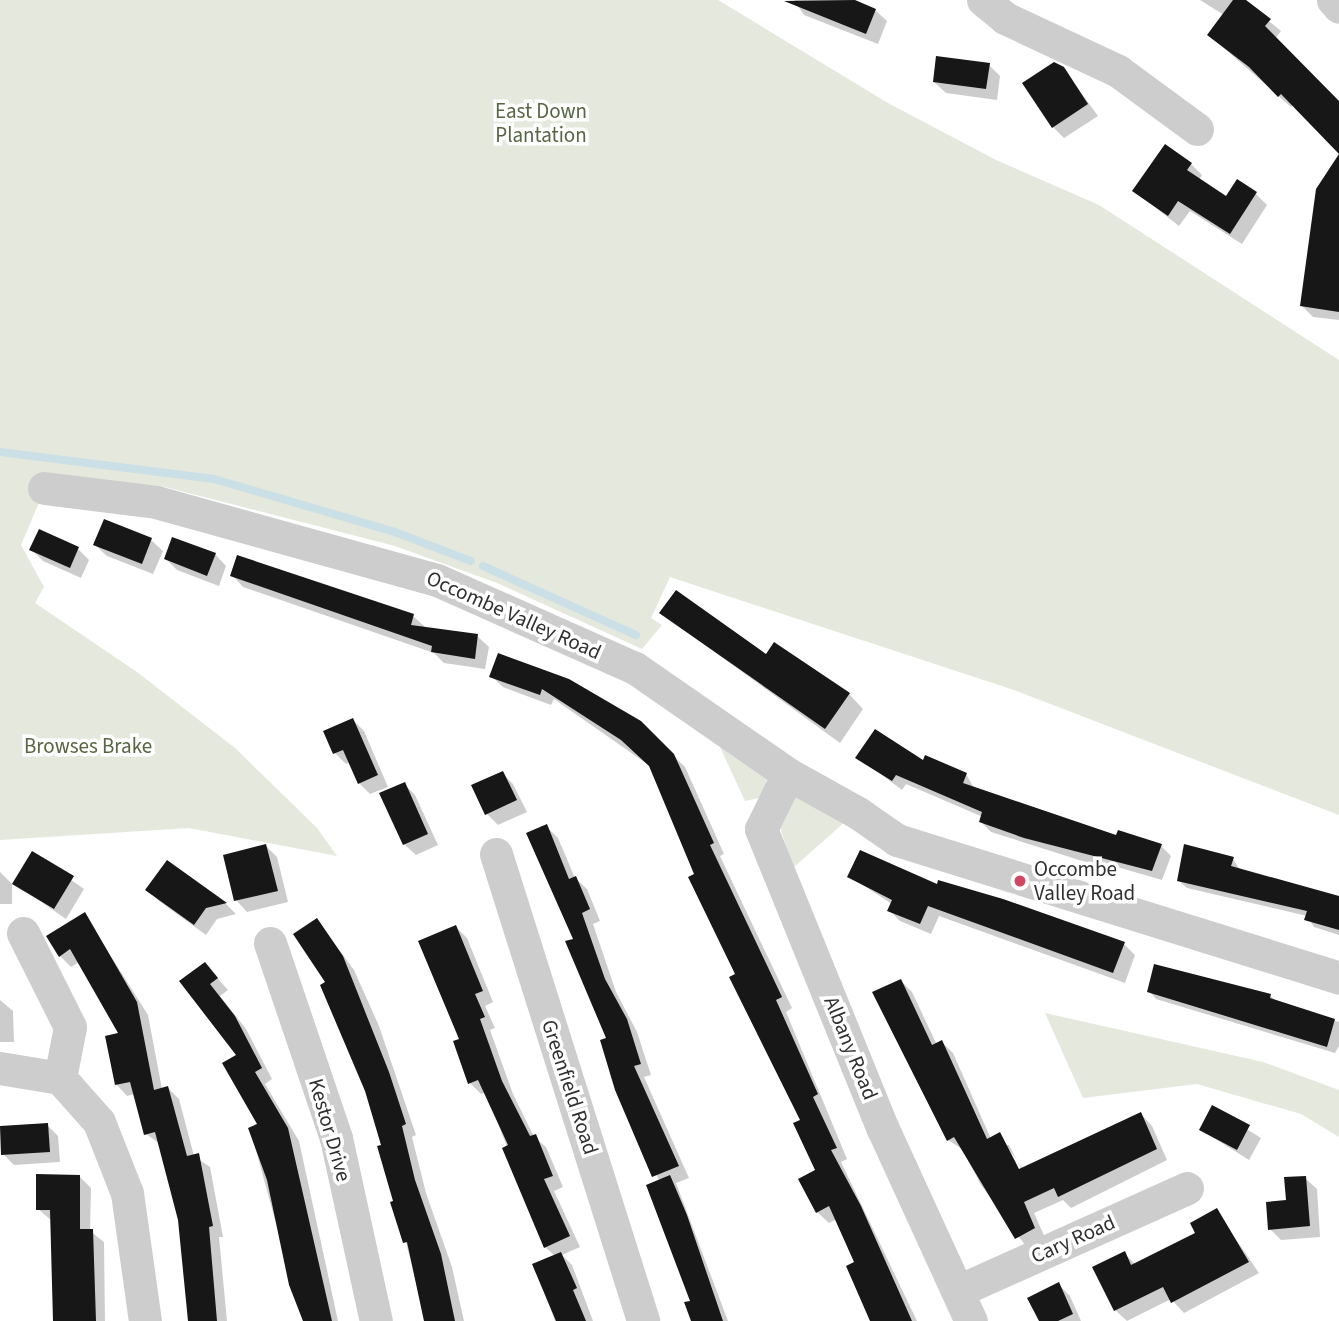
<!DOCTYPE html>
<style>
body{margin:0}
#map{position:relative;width:1339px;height:1321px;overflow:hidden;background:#fff;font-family:"Source Sans 3",sans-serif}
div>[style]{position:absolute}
.green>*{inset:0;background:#e4e8dd}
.shadow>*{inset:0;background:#0003}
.stream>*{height:8px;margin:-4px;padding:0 4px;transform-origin:4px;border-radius:4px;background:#cbdfe6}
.building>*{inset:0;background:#171717}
.minor>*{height:33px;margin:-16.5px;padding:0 16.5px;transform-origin:16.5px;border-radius:16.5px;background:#cdcdcd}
.dots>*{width:19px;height:19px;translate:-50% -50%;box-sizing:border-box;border:4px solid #fff;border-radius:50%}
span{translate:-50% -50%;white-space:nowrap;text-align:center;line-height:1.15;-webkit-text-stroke:7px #fff;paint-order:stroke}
.park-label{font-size:21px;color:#576642}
.street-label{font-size:21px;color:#303030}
.poi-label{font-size:21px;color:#303030}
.left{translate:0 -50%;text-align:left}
</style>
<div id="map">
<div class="green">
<i style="clip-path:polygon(0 0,718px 0,888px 103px,996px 160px,1099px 205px,1339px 360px,1339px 815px,1014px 690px,670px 577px,651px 618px,662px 625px,642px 649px,497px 583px,395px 546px,161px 486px,48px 481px,21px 545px,44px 587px,35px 603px,137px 672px,235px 748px,317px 828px,337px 856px,189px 828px,0 840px)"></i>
<i style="clip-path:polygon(720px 747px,767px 778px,764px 797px,745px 801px)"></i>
<i style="clip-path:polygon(799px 796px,847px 820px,793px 868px,778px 821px,789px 799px)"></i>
<i style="clip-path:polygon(1045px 1013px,1263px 1062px,1339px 1090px,1339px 1137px,1301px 1114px,1197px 1084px,1083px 1098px)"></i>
</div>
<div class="shadow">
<i style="clip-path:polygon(794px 0,850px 0,875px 10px,887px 21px,878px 44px,804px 15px)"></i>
<i style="clip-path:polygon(1200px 0,1243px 0,1281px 31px,1275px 39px,1339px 103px,1339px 152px,1293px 104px,1291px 107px,1209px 35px,1224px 15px)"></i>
<i style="clip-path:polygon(989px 65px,1000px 76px,997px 100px,946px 93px,934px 82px)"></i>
<i style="clip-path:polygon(1063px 68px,1098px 116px,1064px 138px,1053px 127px)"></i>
<i style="clip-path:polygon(1339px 157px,1339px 320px,1313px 317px,1302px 306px)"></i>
<i style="clip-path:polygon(1191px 164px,1202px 175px,1199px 180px,1227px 198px,1256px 194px,1267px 205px,1242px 244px,1190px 211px,1179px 226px,1134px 191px)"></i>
<i style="clip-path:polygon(151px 540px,163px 551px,153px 574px,107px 556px,95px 545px)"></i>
<i style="clip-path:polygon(31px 549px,78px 549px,89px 560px,81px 578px,43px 561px)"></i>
<i style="clip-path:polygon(215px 554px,226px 566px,219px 586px,177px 570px,166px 559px)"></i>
<i style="clip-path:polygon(232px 575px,413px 616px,425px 627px,477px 636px,489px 647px,485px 669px,444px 663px,434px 653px,243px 587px)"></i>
<i style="clip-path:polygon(661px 613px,849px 694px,863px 709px,840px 743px)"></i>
<i style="clip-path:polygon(499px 655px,640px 723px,685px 767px,724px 854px,720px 856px,792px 1008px,786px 1012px,847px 1159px,841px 1162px,917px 1321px,878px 1321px,837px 1219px,829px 1223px,817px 1212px,817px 1170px,802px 1121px,650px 766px,554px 699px,551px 705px,503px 687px,491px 676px)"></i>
<i style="clip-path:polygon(353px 720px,364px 731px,388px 787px,370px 794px,359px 783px,350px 762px,346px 764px,335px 753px)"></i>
<i style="clip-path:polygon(858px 757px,924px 762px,966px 774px,974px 788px,1118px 837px,1161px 846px,1171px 856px,1162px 880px,1100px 862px,1098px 866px,991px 832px,981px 822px,983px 817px,906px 784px,902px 790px)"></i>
<i style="clip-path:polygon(502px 773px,513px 784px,527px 812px,498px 825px,487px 814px)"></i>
<i style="clip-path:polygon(404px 784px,415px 795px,438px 845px,416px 855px,404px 844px)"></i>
<i style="clip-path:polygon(546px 826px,558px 838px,575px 878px,587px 889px,600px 921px,593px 924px,616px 992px,637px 1032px,651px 1075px,644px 1077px,689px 1178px,676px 1183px,728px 1321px,692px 1321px,692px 1302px,659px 1181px,575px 940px)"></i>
<i style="clip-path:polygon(266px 846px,277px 857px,288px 902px,247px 912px,236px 900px)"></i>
<i style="clip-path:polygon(33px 853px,84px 889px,66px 919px,14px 883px)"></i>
<i style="clip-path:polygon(1233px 859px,1240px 870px,1339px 898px,1339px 935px,1314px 927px,1307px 916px,1187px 888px,1179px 881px)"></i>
<i style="clip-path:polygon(167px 862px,226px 904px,236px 914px,217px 919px,206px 935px,159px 901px,148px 890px)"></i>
<i style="clip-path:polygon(0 872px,12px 884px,12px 904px,0 904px)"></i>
<i style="clip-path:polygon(849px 876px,938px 887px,1124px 944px,1135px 955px,1125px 983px,939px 916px,931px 934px,900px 921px,889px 910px,892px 904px)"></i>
<i style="clip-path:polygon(85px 915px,148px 1015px,162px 1089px,168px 1088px,179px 1099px,194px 1156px,210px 1167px,223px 1237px,219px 1237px,227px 1321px,191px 1321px,180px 1220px,160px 1144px,146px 1134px,135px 1094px,127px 1096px,116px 1084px,120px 1034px,79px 962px,71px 967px,60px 956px)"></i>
<i style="clip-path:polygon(317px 920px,354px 970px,379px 1026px,416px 1135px,412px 1137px,426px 1193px,452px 1267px,464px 1321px,426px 1321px,367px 1090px,328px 983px)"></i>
<i style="clip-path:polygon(456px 927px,467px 938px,493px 1002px,485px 1006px,495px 1028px,490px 1030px,513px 1094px,534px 1137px,546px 1147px,563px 1187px,554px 1191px,580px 1247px,562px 1255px,572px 1265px,593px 1321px,555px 1321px,534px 1265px,555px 1256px,545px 1247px,486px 1092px,481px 1094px,470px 1083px,461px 1040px)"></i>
<i style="clip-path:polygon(205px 964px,228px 990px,220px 996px,246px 1029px,272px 1079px,265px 1084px,299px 1141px,338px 1321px,303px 1321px,250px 1129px,260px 1125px,239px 1056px,182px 981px)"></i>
<i style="clip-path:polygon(evenodd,901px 981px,912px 992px,937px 1045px,942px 1042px,953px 1053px,991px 1139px,999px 1135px,1023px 1169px,1141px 1114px,1152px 1126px,1167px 1160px,1071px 1208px,1063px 1200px,1034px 1213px,1046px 1240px,1028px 1249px,981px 1185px,962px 1149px,948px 1140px,901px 981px,1005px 1145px,1009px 1145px,1025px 1176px,1022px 1177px,1005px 1145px)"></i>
<i style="clip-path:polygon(1149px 991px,1270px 996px,1277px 1002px,1339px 1022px,1339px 1046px,1335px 1053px,1156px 999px)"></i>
<i style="clip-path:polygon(0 1000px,13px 1011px,14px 1042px,0 1042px)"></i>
<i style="clip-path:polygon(1213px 1108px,1261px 1138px,1249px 1160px,1201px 1130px)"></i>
<i style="clip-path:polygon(47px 1125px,58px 1136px,60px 1162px,14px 1165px,3px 1154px)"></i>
<i style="clip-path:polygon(80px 1177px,91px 1188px,90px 1231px,104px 1242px,105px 1321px,55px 1321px,52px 1221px,38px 1209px)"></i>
<i style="clip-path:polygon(1305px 1178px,1317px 1189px,1320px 1237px,1281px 1240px,1270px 1229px)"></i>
<i style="clip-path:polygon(1216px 1210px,1259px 1273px,1184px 1313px,1171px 1299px,1127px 1321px,1115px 1310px,1124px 1253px,1135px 1264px,1198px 1234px)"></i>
<i style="clip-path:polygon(1059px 1285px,1070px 1296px,1081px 1321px,1041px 1321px)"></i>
</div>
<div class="stream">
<i style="left:0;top:452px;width:216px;rotate:7.2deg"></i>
<i style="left:214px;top:479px;width:189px;rotate:16.3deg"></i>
<i style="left:395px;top:532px;width:81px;rotate:20.9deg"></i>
<i style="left:483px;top:566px;width:168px;rotate:24.3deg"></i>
</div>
<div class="building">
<i style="clip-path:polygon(855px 0,876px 9px,866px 34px,784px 1px)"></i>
<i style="clip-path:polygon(1233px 0,1246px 0,1271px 19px,1265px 26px,1339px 101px,1339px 312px,1300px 306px,1316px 189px,1339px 154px,1281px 94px,1278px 97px,1249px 67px,1207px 35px)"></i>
<i style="clip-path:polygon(936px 56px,990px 63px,986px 89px,933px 82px)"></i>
<i style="clip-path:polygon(1054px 62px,1064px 67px,1088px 104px,1052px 128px,1022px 83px)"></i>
<i style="clip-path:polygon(1165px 144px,1192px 163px,1187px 170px,1226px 196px,1237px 179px,1257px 192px,1230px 234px,1178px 201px,1168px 216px,1132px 191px)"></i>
<i style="clip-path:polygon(104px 519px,152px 538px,142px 564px,93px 545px)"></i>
<i style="clip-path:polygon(39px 529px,79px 547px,70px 568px,29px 550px)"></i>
<i style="clip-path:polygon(172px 537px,216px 553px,207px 576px,164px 559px)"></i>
<i style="clip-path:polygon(237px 555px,414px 614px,411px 625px,478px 634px,475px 659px,431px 652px,432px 646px,230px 576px)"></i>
<i style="clip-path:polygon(676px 590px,766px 654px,774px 642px,850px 693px,825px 729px,659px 613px)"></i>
<i style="clip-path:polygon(498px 653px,569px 679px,641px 721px,674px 754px,714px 843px,710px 845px,782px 997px,776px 1000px,818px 1094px,813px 1097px,837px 1148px,831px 1150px,861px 1206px,912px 1321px,870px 1321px,846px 1266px,854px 1262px,829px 1206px,816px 1213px,798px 1179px,815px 1170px,793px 1123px,800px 1120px,729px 977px,735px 974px,688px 877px,694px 874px,649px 766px,621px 740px,542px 689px,540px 695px,489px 677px)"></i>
<i style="clip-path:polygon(353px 718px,378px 775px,358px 784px,343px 750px,333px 754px,323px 731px)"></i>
<i style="clip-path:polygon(875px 729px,923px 760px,925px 755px,967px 773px,963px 783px,1116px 835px,1118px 830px,1162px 844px,1152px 871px,1024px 838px,979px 822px,982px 812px,896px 775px,892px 781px,855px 758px)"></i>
<i style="clip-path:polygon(503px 771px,517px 800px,485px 815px,471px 785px)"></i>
<i style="clip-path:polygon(405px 782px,428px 834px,403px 845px,379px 793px)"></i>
<i style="clip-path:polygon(547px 824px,569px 879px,576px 876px,590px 909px,582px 913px,605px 979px,627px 1019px,641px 1064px,634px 1066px,679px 1166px,652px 1177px,615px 1090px,600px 1040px,606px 1038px,565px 941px,573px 939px,526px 833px)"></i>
<i style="clip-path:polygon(266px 844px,278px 891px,234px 901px,223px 855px)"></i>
<i style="clip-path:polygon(1184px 844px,1234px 857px,1231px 866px,1339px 896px,1339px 930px,1304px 920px,1307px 911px,1177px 881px)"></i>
<i style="clip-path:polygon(860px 850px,937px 884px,938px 880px,1003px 899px,1125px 942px,1113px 973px,928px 906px,920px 924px,887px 911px,892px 900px,847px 877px)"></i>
<i style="clip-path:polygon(32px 851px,74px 876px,54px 909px,12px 884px)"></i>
<i style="clip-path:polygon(167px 860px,227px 903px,206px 908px,194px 925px,145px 890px)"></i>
<i style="clip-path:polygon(85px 912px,137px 1002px,154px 1090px,168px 1086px,187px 1156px,199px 1153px,213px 1226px,209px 1227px,217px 1321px,188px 1321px,178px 1220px,155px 1132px,144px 1135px,130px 1082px,115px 1085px,105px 1036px,118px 1033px,70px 949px,59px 957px,46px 936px)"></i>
<i style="clip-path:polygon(317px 918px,343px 956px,389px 1072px,406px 1124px,402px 1126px,415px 1180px,441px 1254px,455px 1321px,424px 1321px,407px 1242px,403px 1243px,390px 1202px,393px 1201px,377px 1146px,381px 1145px,365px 1091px,320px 985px,325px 982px,293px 934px)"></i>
<i style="clip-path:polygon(456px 925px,483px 991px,475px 994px,485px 1017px,480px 1019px,502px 1081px,530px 1136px,536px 1134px,553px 1176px,544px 1179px,570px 1236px,544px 1248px,502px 1148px,508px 1145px,478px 1080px,468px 1084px,453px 1041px,459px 1039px,418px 941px)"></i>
<i style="clip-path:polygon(205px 962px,218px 978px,210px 984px,235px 1016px,262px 1068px,255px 1072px,288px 1128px,332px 1321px,303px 1321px,289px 1285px,267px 1180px,248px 1128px,257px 1124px,222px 1063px,236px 1055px,179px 981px)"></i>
<i style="clip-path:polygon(1154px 964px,1271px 994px,1270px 998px,1335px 1019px,1327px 1047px,1147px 992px)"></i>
<i style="clip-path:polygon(901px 979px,932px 1045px,942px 1040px,987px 1139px,1000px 1132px,1019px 1169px,1141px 1112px,1157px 1149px,1058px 1197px,1054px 1188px,1024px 1202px,1035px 1228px,1015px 1239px,954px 1137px,947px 1141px,872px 992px)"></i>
<i style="clip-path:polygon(1212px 1105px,1250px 1125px,1237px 1150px,1199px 1130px)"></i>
<i style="clip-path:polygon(48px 1123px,50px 1152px,1px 1155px,0 1126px)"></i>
<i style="clip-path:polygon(36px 1174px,80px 1175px,80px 1229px,93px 1229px,96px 1321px,53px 1321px,50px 1210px,36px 1210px)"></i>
<i style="clip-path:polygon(670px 1175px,687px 1215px,723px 1321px,691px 1321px,684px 1302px,690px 1301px,646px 1185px)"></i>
<i style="clip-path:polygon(1306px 1176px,1310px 1226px,1268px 1230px,1266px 1202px,1286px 1200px,1284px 1177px)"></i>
<i style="clip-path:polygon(1217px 1208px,1249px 1262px,1171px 1303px,1163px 1287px,1114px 1311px,1092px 1267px,1125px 1251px,1131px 1265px,1195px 1233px,1190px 1223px)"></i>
<i style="clip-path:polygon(561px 1252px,577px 1288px,573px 1290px,586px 1321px,556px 1321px,532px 1264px)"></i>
<i style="clip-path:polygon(1059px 1282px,1073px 1314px,1058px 1321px,1039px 1321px,1027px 1298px)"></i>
</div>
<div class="minor">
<i style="left:983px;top:0;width:28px;rotate:39deg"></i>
<i style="left:1005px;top:18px;width:125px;rotate:25.1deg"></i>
<i style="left:1118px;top:71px;width:98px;rotate:36.3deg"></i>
<i style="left:1333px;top:0;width:9px;rotate:49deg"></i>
<i style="left:44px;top:488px;width:113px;rotate:7.1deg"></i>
<i style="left:156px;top:502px;width:292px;rotate:15.5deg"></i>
<i style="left:437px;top:580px;width:217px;rotate:24deg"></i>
<i style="left:635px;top:668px;width:186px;rotate:34.7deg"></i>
<i style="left:788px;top:774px;width:80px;rotate:29.1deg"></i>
<i style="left:858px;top:813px;width:47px;rotate:34.7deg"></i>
<i style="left:897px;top:840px;width:463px;rotate:17.3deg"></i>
<i style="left:788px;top:774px;width:61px;rotate:116.1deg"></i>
<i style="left:761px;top:829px;width:324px;rotate:67.9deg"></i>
<i style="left:883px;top:1129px;width:211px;rotate:65.4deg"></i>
<i style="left:496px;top:854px;width:490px;rotate:72.5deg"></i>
<i style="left:23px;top:933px;width:105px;rotate:63.4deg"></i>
<i style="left:70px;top:1027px;width:52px;rotate:101.1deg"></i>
<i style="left:270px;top:943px;width:206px;rotate:71.3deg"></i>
<i style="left:336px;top:1138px;width:187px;rotate:77.7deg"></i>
<i style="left:0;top:1068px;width:61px;rotate:9.5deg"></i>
<i style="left:60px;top:1078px;width:59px;rotate:48.4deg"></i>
<i style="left:99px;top:1122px;width:76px;rotate:68.5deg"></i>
<i style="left:127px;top:1193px;width:129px;rotate:82deg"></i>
<i style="left:958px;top:1291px;width:251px;rotate:-24.2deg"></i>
</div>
<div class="dots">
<i style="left:1020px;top:881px;background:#d04861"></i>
</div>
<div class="park-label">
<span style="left:541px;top:123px">East Down<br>Plantation</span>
<span style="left:88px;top:746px">Browses Brake</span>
</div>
<div class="street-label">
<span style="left:514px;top:615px;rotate:24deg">Occombe Valley Road</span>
<span style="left:851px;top:1048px;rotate:68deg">Albany Road</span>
<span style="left:570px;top:1087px;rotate:72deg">Greenfield Road</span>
<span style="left:330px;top:1130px;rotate:74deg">Kestor Drive</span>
<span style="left:1073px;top:1239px;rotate:-24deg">Cary Road</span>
</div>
<div class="poi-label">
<span class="left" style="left:1034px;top:881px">Occombe<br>Valley Road</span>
</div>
</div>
